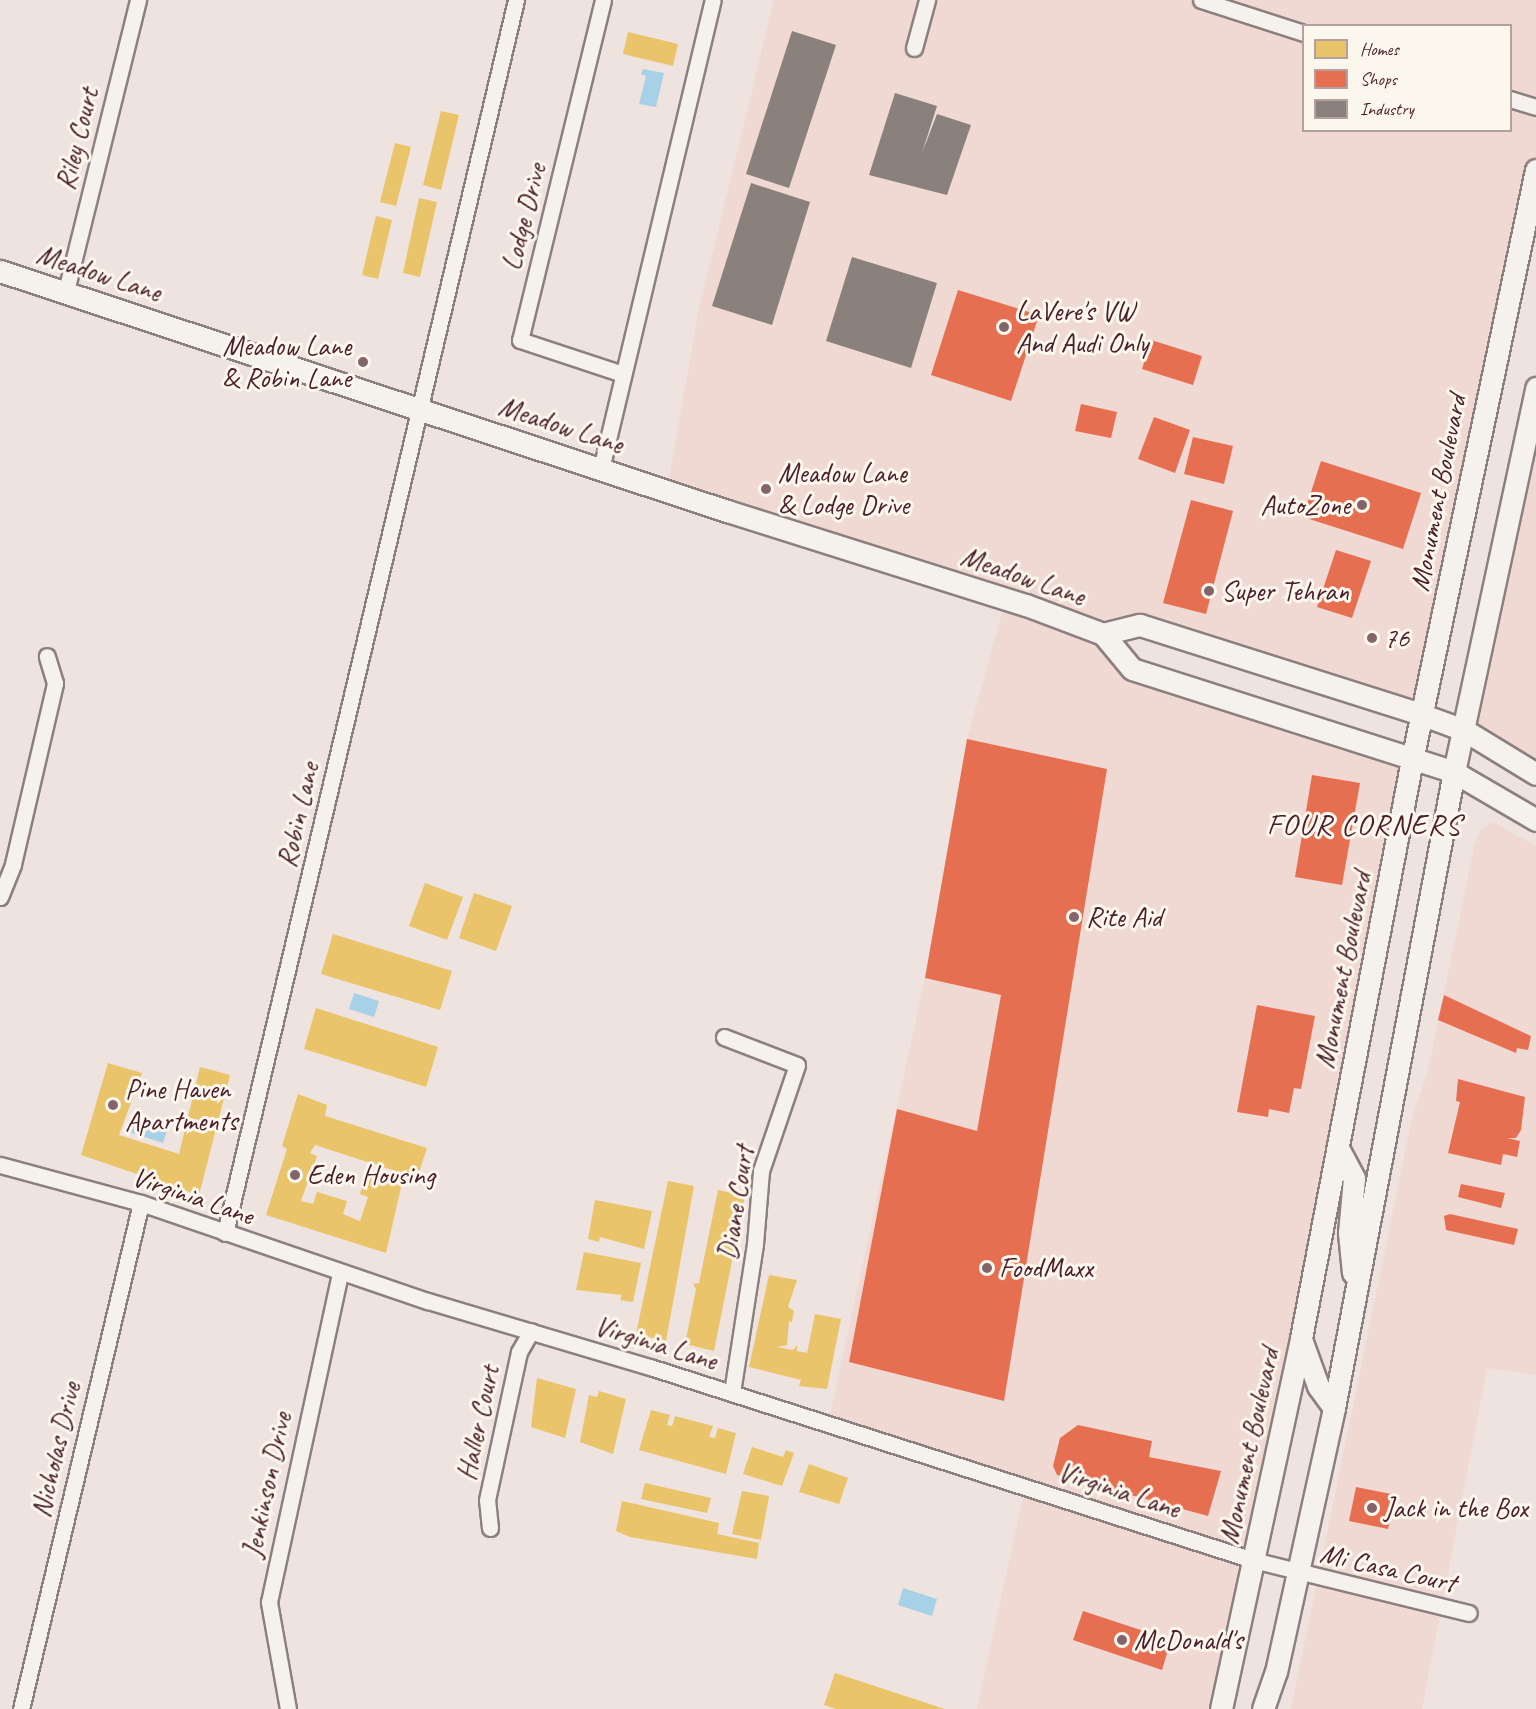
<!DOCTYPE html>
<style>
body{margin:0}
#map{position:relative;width:1536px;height:1709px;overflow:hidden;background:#eee3de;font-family:Caveat,sans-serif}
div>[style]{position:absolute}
.built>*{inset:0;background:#f0d9d2}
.water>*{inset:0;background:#a7d1e6}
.homes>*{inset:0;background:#e9c46a}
.shops>*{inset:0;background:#e76f51}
.industry>*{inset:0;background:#8a817c}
.roads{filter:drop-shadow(2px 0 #8c7f7f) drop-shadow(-2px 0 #8c7f7f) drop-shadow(0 2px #8c7f7f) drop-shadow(0 -2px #8c7f7f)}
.street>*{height:15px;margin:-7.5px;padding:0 7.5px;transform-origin:7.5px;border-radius:7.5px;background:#f5f2ee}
.secondary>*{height:21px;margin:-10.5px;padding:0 10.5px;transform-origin:10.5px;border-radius:10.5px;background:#f5f2ee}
.dots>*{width:16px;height:16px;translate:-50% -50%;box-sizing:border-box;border:3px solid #fbf7ec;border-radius:50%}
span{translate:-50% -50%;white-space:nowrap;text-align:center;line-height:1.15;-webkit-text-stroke:6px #fbf7ec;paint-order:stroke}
.street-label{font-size:28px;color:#4a1f2b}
.poi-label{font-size:28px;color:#4a1f2b}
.left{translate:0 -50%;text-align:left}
.right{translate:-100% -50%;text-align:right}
.neighbourhood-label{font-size:30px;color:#4a1f2b;letter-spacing:1.5px}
.legend{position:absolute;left:1302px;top:24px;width:210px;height:108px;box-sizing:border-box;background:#fbf7ec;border:2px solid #b4a19f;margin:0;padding:8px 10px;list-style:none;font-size:18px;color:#4a1f2b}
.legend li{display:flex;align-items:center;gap:12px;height:30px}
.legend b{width:30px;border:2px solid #b4a19f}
</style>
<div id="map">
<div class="built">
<i style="clip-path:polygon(evenodd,774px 0,1536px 0,1536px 170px,1423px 715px,1140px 625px,1103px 634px,1132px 669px,1412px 760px,1221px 1709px,977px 1709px,1025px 1487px,828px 1424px,925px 978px,967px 739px,1006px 599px,667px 491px,698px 313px,774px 0,1304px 26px,1510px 26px,1510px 130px,1304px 130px,1304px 26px)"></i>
<i style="clip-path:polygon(1536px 388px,1536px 774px,1464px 730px)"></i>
<i style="clip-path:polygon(1493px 822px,1536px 846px,1536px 1375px,1487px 1368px,1422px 1709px,1291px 1709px,1412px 1118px,1428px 1070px,1475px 843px,1482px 828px)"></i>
</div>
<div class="water">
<i style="clip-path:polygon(643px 69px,664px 73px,656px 107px,639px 104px,646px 76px,641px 74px)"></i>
<i style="clip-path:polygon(354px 993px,379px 1001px,374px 1017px,349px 1009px)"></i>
<i style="clip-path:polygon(134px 1114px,169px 1125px,163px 1143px,129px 1132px)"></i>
<i style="clip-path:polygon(903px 1588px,937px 1599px,932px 1616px,898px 1605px)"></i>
</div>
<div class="homes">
<i style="clip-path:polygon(628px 32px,678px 44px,673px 66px,623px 54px)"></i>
<i style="clip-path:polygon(441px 111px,459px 115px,441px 190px,423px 185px)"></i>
<i style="clip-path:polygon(395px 143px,411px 147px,396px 206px,380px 202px)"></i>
<i style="clip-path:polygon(419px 198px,437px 202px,420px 277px,403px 273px)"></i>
<i style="clip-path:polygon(376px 216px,392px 220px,378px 279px,362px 275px)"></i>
<i style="clip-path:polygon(425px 883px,463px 897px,447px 940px,409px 926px)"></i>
<i style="clip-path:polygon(474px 893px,512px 906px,496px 951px,459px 938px)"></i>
<i style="clip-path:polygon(333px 934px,452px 971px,440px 1010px,321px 974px)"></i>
<i style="clip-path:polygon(316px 1008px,438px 1047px,426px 1087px,304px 1049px)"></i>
<i style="clip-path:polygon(108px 1063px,142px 1073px,119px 1135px,179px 1154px,200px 1067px,230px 1075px,199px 1195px,81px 1155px)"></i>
<i style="clip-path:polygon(298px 1094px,327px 1105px,325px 1116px,427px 1148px,417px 1178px,315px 1145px,310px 1153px,317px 1156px,301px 1201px,313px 1204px,317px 1192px,347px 1201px,343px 1214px,360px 1221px,368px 1197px,360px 1194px,367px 1171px,402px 1183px,386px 1253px,266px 1215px,287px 1149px,282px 1146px)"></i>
<i style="clip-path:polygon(668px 1181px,694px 1186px,666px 1341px,636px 1334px)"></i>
<i style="clip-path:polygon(718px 1190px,745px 1196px,714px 1351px,685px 1344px,696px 1289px,693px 1284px,699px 1283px)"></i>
<i style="clip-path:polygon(595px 1200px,652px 1211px,644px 1249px,600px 1237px,599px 1242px,588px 1239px)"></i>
<i style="clip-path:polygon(584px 1252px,641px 1263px,633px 1302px,620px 1300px,622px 1295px,576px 1290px)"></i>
<i style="clip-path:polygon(769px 1275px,797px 1280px,788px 1307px,794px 1311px,792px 1322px,789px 1321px,787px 1345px,777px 1347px,793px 1350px,797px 1345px,797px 1351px,807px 1353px,815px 1314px,841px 1319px,827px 1389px,799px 1386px,801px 1380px,749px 1367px)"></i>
<i style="clip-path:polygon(537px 1378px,576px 1389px,565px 1438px,531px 1427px)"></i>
<i style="clip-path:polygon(599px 1391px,626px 1399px,613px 1454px,580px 1442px,589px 1395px,597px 1397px)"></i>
<i style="clip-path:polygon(651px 1410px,670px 1415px,667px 1425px,672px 1426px,675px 1416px,713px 1426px,709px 1437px,715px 1438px,718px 1428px,736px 1433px,726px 1474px,639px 1450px)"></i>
<i style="clip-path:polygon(752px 1447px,783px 1457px,786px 1450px,794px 1453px,782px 1486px,743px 1474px)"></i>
<i style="clip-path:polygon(809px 1464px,848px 1478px,839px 1504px,799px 1492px)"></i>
<i style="clip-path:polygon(645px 1483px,711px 1498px,707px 1513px,641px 1499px)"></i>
<i style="clip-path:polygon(742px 1491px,769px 1496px,761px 1540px,732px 1534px)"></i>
<i style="clip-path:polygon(622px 1501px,719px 1523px,717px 1534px,759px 1543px,757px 1559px,630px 1537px,616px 1531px)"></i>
<i style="clip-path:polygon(835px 1673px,945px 1709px,836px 1709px,824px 1705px)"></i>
</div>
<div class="shops">
<i style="clip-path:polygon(958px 290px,1039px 315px,1011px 401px,931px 375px)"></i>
<i style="clip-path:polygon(1151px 340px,1202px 356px,1193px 385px,1142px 369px)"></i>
<i style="clip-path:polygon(1081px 404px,1117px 412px,1111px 438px,1075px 431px)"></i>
<i style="clip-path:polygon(1154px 417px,1190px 430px,1175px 473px,1138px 459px)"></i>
<i style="clip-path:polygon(1193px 437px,1233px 446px,1224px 484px,1184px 474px)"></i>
<i style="clip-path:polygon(1321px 461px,1421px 493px,1403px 549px,1303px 517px)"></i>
<i style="clip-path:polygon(1191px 500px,1233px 511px,1206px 614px,1163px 603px)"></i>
<i style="clip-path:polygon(1336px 550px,1371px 561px,1352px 618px,1317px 607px)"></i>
<i style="clip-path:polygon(967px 739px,1107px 769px,1004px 1401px,849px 1362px,897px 1109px,977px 1131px,1001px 995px,925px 978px)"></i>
<i style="clip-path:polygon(1312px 775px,1360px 783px,1342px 885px,1295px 877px)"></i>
<i style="clip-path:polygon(1444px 995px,1531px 1036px,1528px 1050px,1517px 1048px,1516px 1053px,1438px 1020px)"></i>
<i style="clip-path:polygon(1257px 1005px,1315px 1016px,1301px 1089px,1294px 1088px,1289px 1113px,1269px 1109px,1268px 1117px,1237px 1112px)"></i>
<i style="clip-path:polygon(1458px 1079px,1525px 1097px,1521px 1130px,1516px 1138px,1507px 1138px,1520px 1141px,1517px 1157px,1503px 1154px,1501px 1165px,1448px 1153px,1460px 1102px,1456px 1101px)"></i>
<i style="clip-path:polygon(1461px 1184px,1505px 1193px,1501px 1208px,1458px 1197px)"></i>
<i style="clip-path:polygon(1450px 1214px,1518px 1229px,1514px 1245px,1446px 1230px,1444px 1216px)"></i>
<i style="clip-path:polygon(1078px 1425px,1152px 1441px,1149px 1457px,1221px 1471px,1208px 1516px,1057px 1475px,1053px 1466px,1060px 1438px)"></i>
<i style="clip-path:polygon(1356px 1487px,1396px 1495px,1388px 1529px,1349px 1521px)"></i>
<i style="clip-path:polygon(1083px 1611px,1171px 1640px,1162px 1670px,1073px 1640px)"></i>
</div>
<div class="industry">
<i style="clip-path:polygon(792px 31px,836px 45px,789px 188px,746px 174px)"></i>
<i style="clip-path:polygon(895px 93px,937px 106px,922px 153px,937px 114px,971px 125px,947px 195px,869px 175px)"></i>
<i style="clip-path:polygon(751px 183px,810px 202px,772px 325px,712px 306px)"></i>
<i style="clip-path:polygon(852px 257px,937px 283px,911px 368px,826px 341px)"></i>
</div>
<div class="roads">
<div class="street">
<i style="left:603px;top:0;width:350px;rotate:103.7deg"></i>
<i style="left:520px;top:340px;width:108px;rotate:18.3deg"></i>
<i style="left:1201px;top:0;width:108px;rotate:17.8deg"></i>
<i style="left:914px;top:48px;width:50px;rotate:-74.8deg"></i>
<i style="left:1510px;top:99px;width:27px;rotate:17deg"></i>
<i style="left:66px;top:291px;width:300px;rotate:-76.1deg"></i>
<i style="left:601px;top:469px;width:482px;rotate:-76.6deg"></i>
<i style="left:0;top:897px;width:35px;rotate:-68deg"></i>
<i style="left:13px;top:864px;width:186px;rotate:-76.9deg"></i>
<i style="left:55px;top:683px;width:28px;rotate:-107deg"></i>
<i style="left:724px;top:1037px;width:78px;rotate:21deg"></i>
<i style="left:797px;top:1065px;width:112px;rotate:108.8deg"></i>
<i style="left:761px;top:1171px;width:73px;rotate:94.7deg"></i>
<i style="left:755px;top:1244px;width:151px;rotate:98.8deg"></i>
<i style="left:0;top:1165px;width:146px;rotate:15.1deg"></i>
<i style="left:141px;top:1203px;width:303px;rotate:18.9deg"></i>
<i style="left:428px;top:1301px;width:232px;rotate:16.6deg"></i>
<i style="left:650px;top:1367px;width:633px;rotate:17.75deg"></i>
<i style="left:1253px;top:1560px;width:222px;rotate:13.8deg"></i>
<i style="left:225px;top:1233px;width:1267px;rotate:-76.72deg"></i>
<i style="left:490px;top:1528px;width:28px;rotate:-96deg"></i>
<i style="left:487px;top:1500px;width:151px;rotate:-77.8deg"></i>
<i style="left:519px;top:1352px;width:24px;rotate:-60deg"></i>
<i style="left:21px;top:1709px;width:520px;rotate:-76.66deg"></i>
<i style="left:288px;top:1709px;width:109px;rotate:-100.1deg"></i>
<i style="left:269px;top:1602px;width:337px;rotate:-77.8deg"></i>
</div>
<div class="secondary">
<i style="left:0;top:271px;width:766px;rotate:18.27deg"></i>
<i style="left:727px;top:511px;width:313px;rotate:17.5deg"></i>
<i style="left:1026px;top:605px;width:82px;rotate:20.6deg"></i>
<i style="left:1103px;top:634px;width:45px;rotate:50.4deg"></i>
<i style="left:1132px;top:669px;width:338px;rotate:17.7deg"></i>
<i style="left:1454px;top:772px;width:95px;rotate:30.3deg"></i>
<i style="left:1103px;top:634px;width:38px;rotate:-14deg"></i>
<i style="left:1140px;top:625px;width:297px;rotate:17.6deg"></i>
<i style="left:1423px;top:715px;width:44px;rotate:20.1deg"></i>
<i style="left:1464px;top:730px;width:84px;rotate:31.4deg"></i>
<i style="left:1338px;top:1148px;width:34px;rotate:62deg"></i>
<i style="left:1354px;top:1178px;width:55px;rotate:95.2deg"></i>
<i style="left:1349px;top:1233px;width:40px;rotate:84.3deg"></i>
<i style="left:1301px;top:1339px;width:50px;rotate:70.1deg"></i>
<i style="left:1318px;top:1386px;width:27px;rotate:54deg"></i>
<i style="left:1221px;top:1709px;width:380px;rotate:-77.8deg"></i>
<i style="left:1301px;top:1338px;width:589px;rotate:-79.13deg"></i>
<i style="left:1412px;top:760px;width:603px;rotate:-78.13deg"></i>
<i style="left:1263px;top:1709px;width:39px;rotate:-71deg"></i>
<i style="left:1276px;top:1672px;width:270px;rotate:-77.6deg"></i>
<i style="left:1334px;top:1408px;width:647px;rotate:-79.32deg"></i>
<i style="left:1454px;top:772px;width:393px;rotate:-77.9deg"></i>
</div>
</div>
<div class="dots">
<i style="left:1004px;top:327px;background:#83646a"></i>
<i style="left:363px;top:362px;background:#83646a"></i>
<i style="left:766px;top:489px;background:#83646a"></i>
<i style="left:1362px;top:505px;background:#83646a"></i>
<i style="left:1209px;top:591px;background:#83646a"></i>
<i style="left:1372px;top:638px;background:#83646a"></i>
<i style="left:1074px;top:917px;background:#83646a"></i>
<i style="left:113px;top:1105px;background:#83646a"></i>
<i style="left:295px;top:1175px;background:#83646a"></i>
<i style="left:987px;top:1268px;background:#83646a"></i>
<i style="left:1372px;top:1508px;background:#83646a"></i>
<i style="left:1122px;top:1640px;background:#83646a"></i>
</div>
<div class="street-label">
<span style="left:77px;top:139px;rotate:-76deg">Riley Court</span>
<span style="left:524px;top:217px;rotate:-76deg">Lodge Drive</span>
<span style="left:99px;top:273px;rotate:18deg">Meadow Lane</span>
<span style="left:561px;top:425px;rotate:18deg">Meadow Lane</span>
<span style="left:1438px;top:493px;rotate:-79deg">Monument Boulevard</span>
<span style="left:1023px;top:576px;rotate:19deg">Meadow Lane</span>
<span style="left:298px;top:815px;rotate:-77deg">Robin Lane</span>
<span style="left:1343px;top:970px;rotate:-79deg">Monument Boulevard</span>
<span style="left:193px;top:1196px;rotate:19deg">Virginia Lane</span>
<span style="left:736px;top:1203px;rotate:-81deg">Diane Court</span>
<span style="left:656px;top:1343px;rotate:17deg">Virginia Lane</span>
<span style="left:478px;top:1423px;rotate:-78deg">Haller Court</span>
<span style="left:1249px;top:1446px;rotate:-78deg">Monument Boulevard</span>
<span style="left:56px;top:1450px;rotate:-77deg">Nicholas Drive</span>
<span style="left:267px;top:1485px;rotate:-78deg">Jenkinson Drive</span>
<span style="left:1119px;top:1490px;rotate:18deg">Virginia Lane</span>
<span style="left:1388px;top:1568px;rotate:13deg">Mi Casa Court</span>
</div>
<div class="poi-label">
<span class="left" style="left:1016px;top:327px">LaVere's VW<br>And Audi Only</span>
<span class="right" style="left:351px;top:362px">Meadow Lane<br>&amp; Robin Lane</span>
<span class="left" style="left:778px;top:489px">Meadow Lane<br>&amp; Lodge Drive</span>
<span class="right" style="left:1350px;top:505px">AutoZone</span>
<span class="left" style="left:1221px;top:591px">Super Tehran</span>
<span class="left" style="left:1384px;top:638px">76</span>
<span class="left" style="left:1086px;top:917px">Rite Aid</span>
<span class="left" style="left:125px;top:1105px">Pine Haven<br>Apartments</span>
<span class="left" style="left:307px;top:1175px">Eden Housing</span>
<span class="left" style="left:999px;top:1268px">FoodMaxx</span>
<span class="left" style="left:1384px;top:1508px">Jack in the Box</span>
<span class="left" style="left:1134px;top:1640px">McDonald's</span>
</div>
<div class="neighbourhood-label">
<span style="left:1364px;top:824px">FOUR CORNERS</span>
</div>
<ul class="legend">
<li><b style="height:16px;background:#e9c46a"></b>Homes</li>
<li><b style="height:16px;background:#e76f51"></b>Shops</li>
<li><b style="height:16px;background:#8a817c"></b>Industry</li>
</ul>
</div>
